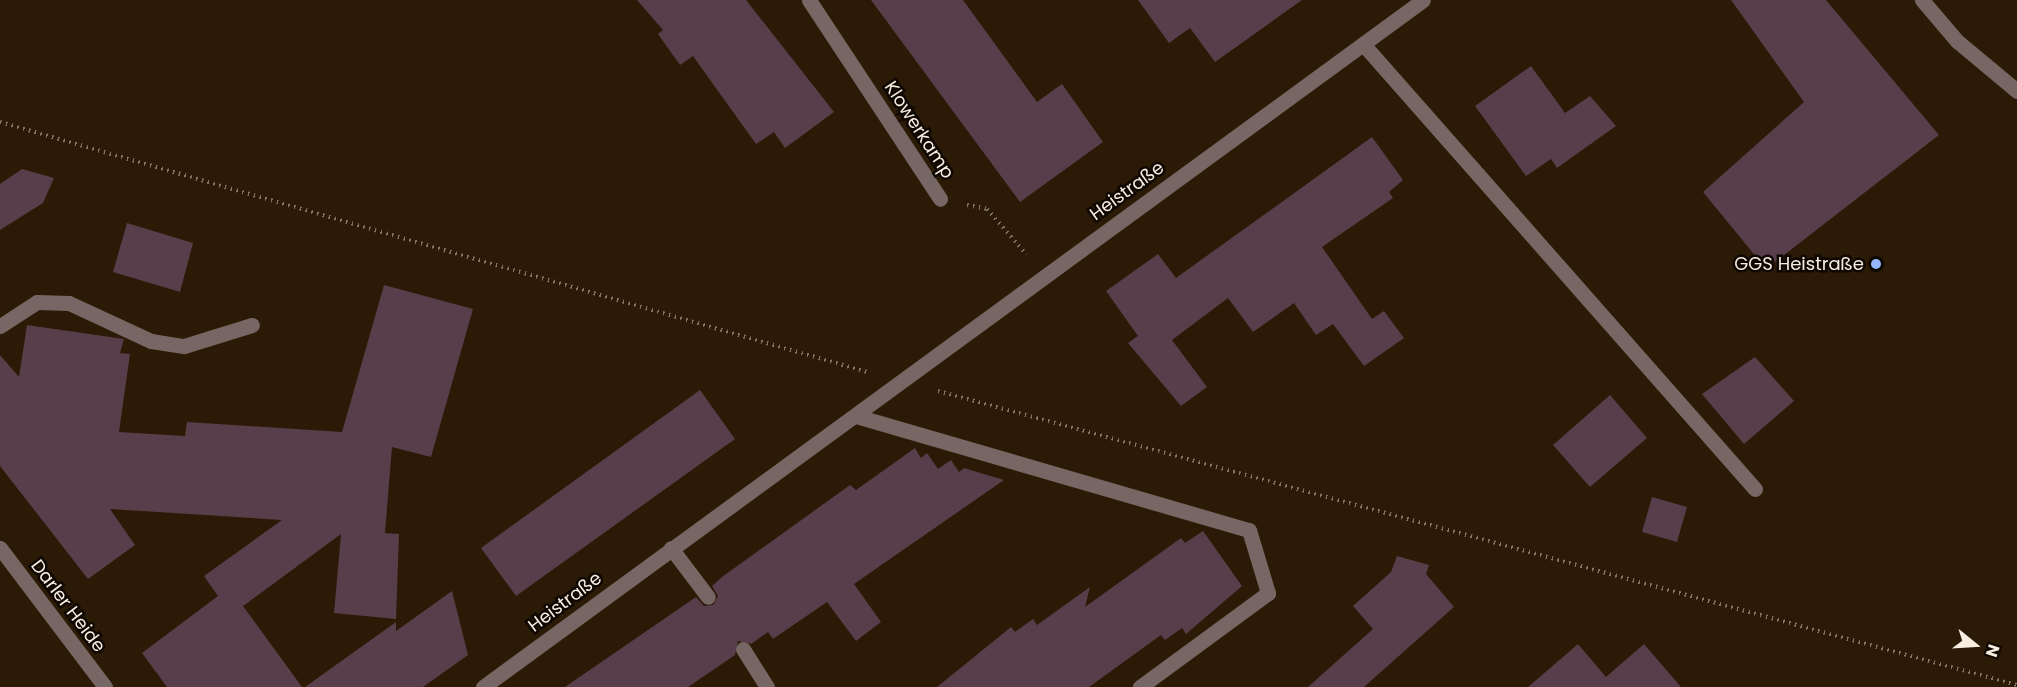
<!DOCTYPE html>
<meta charset="utf-8">
<style>
body{margin:0}
#map{position:relative;width:2017px;height:687px;overflow:hidden;background:#2b1a05;font-family:Poppins,sans-serif}
div>[style]{position:absolute}
.building>*{inset:0;background:#583e4b}
.path>*{height:4px;margin-top:-2px;transform-origin:0;background:repeating-linear-gradient(90deg,#837563 0 1.5px,transparent 0 6px)}
.service>*{height:15px;margin:-7.5px;padding:0 7.5px;transform-origin:7.5px;border-radius:7.5px;background:#766764}
.minor>*{height:15px;margin:-7.5px;padding:0 7.5px;transform-origin:7.5px;border-radius:7.5px;background:#766764}
.tertiary>*{height:15px;margin:-7.5px;padding:0 7.5px;transform-origin:7.5px;border-radius:7.5px;background:#766764}
.dots>*{width:16px;height:16px;translate:-50% -50%;box-sizing:border-box;border:3px solid #0e0702;border-radius:50%}
span{translate:-50% -50%;white-space:nowrap;text-align:center;line-height:1.15;-webkit-text-stroke:5px #0e0702;paint-order:stroke}
.street-label{font-size:18px;color:#f8ede0}
.poi-label{font-size:18px;color:#f8ede0}
.right{translate:-100% -50%;text-align:right}
.north{position:absolute;left:1945px;top:615px;width:60px;height:60px;-webkit-text-stroke:4px #0e0702;paint-order:stroke;rotate:108deg;font-size:16px;font-weight:700;line-height:24px;text-align:center;color:#f8ede0}
.north::after{content:'';display:block;margin:auto;width:21px;height:27px;background:#f8ede0;clip-path:polygon(50% 0,100% 100%,50% 72%,0 100%)}
</style>
<div id="map">
<div class="building">
<i style="clip-path:polygon(637px 0,746px 0,834px 112px,785px 148px,774px 132px,756px 144px,693px 56px,680px 65px,658px 34px,663px 30px)"></i>
<i style="clip-path:polygon(871px 0,963px 0,1037px 102px,1062px 84px,1103px 142px,1020px 202px)"></i>
<i style="clip-path:polygon(1138px 0,1302px 0,1215px 62px,1190px 28px,1169px 43px)"></i>
<i style="clip-path:polygon(1731px 0,1826px 0,1939px 135px,1766px 269px,1703px 192px,1804px 102px)"></i>
<i style="clip-path:polygon(1531px 66px,1565px 113px,1590px 96px,1616px 126px,1557px 168px,1551px 159px,1526px 176px,1475px 106px)"></i>
<i style="clip-path:polygon(1372px 137px,1403px 180px,1389px 192px,1393px 198px,1322px 247px,1372px 319px,1384px 311px,1404px 338px,1364px 366px,1333px 324px,1316px 335px,1294px 303px,1253px 332px,1228px 298px,1172px 340px,1207px 387px,1181px 406px,1128px 343px,1138px 336px,1106px 291px,1158px 254px,1176px 278px)"></i>
<i style="clip-path:polygon(22px 169px,54px 178px,43px 203px,0 230px,0 184px)"></i>
<i style="clip-path:polygon(127px 223px,193px 243px,180px 292px,113px 272px)"></i>
<i style="clip-path:polygon(384px 285px,473px 309px,431px 457px,392px 447px,385px 533px,399px 534px,396px 619px,334px 613px,341px 534px,243px 606px,302px 687px,167px 687px,142px 653px,218px 596px,204px 576px,282px 520px,110px 509px,135px 545px,88px 579px,0 466px,0 355px,19px 377px,27px 325px,124px 339px,120px 353px,130px 354px,119px 432px,185px 436px,187px 422px,342px 432px)"></i>
<i style="clip-path:polygon(1755px 357px,1794px 401px,1744px 444px,1702px 394px)"></i>
<i style="clip-path:polygon(700px 390px,735px 439px,516px 596px,481px 548px)"></i>
<i style="clip-path:polygon(1610px 395px,1647px 438px,1590px 487px,1553px 445px)"></i>
<i style="clip-path:polygon(915px 448px,921px 458px,927px 453px,938px 469px,951px 460px,959px 472px,964px 468px,1004px 480px,854px 584px,881px 622px,856px 641px,827px 602px,773px 639px,768px 632px,751px 644px,738px 641px,735px 655px,688px 687px,565px 687px,696px 597px,704px 606px,713px 605px,718px 596px,712px 586px,722px 577px,850px 485px,856px 490px)"></i>
<i style="clip-path:polygon(1652px 497px,1687px 507px,1677px 542px,1642px 532px)"></i>
<i style="clip-path:polygon(1203px 531px,1242px 586px,1186px 634px,1182px 628px,1165px 640px,1161px 635px,1089px 687px,937px 687px,1011px 627px,1015px 632px,1033px 619px,1037px 625px,1090px 587px,1085px 607px,1181px 538px,1185px 543px)"></i>
<i style="clip-path:polygon(1397px 556px,1429px 565px,1426px 574px,1454px 607px,1364px 687px,1308px 687px,1373px 629px,1353px 606px,1391px 572px)"></i>
<i style="clip-path:polygon(452px 591px,468px 655px,423px 687px,305px 687px,396px 622px,396px 631px)"></i>
<i style="clip-path:polygon(1578px 644px,1606px 677px,1644px 644px,1681px 687px,1528px 687px)"></i>
</div>
<div class="path">
<i style="left:0;top:122px;width:902px;rotate:16.08deg"></i>
<i style="left:967px;top:205px;width:20px;rotate:11deg"></i>
<i style="left:987px;top:209px;width:60px;rotate:49.1deg"></i>
<i style="left:938px;top:391px;width:1118px;rotate:15.24deg"></i>
</div>
<div class="service">
<i style="left:1922px;top:0;width:54px;rotate:49.5deg"></i>
<i style="left:1957px;top:41px;width:78px;rotate:39.8deg"></i>
<i style="left:1363px;top:44px;width:593px;rotate:48.62deg"></i>
<i style="left:0;top:326px;width:44px;rotate:-33deg"></i>
<i style="left:37px;top:302px;width:32px;rotate:2deg"></i>
<i style="left:69px;top:303px;width:90px;rotate:24.9deg"></i>
<i style="left:151px;top:341px;width:33px;rotate:9deg"></i>
<i style="left:184px;top:346px;width:71px;rotate:-17.2deg"></i>
<i style="left:856px;top:416px;width:409px;rotate:16.2deg"></i>
<i style="left:1249px;top:530px;width:66px;rotate:73.2deg"></i>
<i style="left:1268px;top:593px;width:159px;rotate:143.7deg"></i>
<i style="left:671px;top:548px;width:61px;rotate:52.9deg"></i>
<i style="left:743px;top:649px;width:45px;rotate:57.7deg"></i>
</div>
<div class="minor">
<i style="left:809px;top:0;width:238px;rotate:56.6deg"></i>
</div>
<div class="tertiary">
<i style="left:0;top:548px;width:174px;rotate:52.9deg"></i>
<i style="left:483px;top:687px;width:1164px;rotate:-36.16deg"></i>
</div>
<div class="dots">
<i style="left:1876px;top:264px;background:#95b6fd"></i>
</div>
<div class="street-label">
<span style="left:919px;top:130px;rotate:57deg">Klowerkamp</span>
<span style="left:1127px;top:191px;rotate:-36deg">Heistraße</span>
<span style="left:565px;top:602px;rotate:-37deg">Heistraße</span>
<span style="left:68px;top:606px;rotate:53deg">Darler Heide</span>
</div>
<div class="poi-label">
<span class="right" style="left:1864px;top:264px">GGS Heistraße</span>
</div>
<div class="north">N</div>
</div>
